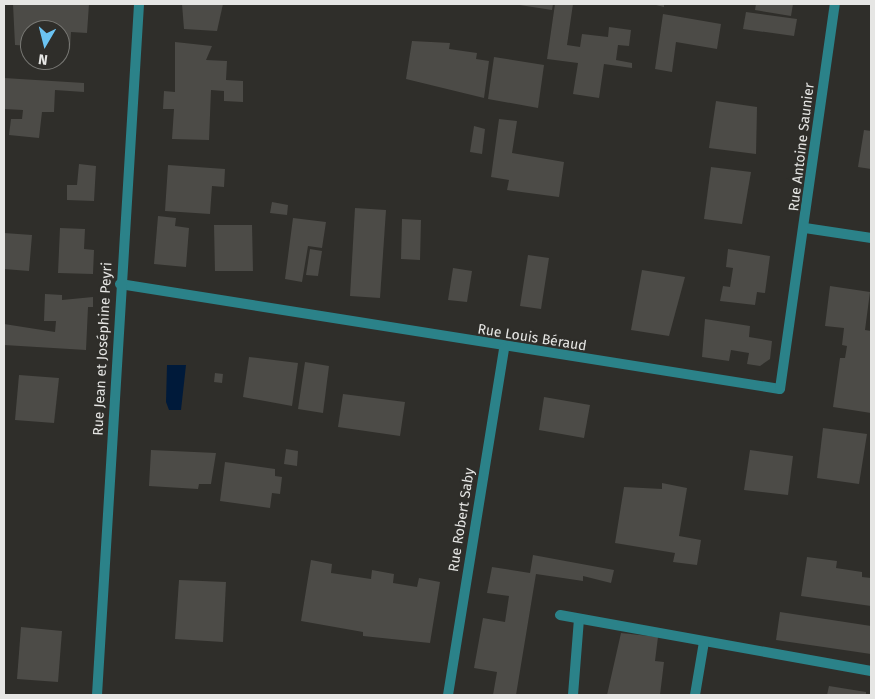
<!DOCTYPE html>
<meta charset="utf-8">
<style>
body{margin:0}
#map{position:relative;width:875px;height:699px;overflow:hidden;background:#2f2e2a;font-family:"Fira Sans",sans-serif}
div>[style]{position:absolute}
.water>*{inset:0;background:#001a3a}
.building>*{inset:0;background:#4c4b47}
.minor>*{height:10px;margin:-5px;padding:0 5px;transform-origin:5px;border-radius:5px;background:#2b8289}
span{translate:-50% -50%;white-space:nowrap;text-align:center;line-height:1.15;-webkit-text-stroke:4px #2f2e2a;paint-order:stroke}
.street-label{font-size:14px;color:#e6e6e4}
.frame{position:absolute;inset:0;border:5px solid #e6e6e4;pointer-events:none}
.north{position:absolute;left:20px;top:20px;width:50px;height:50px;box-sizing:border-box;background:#2f2e2a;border:1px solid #787874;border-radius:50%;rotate:188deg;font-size:14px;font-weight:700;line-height:20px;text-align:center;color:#e6e6e4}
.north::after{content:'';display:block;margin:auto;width:18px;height:22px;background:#6bc3f2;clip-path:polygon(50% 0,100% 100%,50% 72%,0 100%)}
</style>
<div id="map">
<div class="water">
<i style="clip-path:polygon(167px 365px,186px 365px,181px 410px,169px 410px,166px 402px)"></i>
</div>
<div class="building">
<i style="clip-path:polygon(13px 4px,89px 4px,87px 33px,71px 32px,70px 49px,60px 48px,60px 30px,30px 30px,30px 46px,15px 45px)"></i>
<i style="clip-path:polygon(182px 4px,223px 4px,217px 31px,184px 29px)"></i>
<i style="clip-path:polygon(513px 4px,553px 4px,552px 10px)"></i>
<i style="clip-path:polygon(555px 4px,573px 4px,567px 45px,580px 47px,582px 34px,608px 37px,609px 27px,631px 30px,629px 46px,618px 45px,616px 60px,632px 63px,632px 68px,604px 64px,599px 98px,573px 94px,578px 63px,547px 59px)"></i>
<i style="clip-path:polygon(652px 4px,664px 4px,664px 7px)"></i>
<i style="clip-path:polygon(756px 4px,793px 4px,791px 16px,755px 10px)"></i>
<i style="clip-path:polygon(746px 12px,797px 19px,794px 36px,743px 29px)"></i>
<i style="clip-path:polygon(663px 14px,721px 24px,717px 49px,676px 42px,672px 72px,655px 69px)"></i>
<i style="clip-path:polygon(412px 41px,450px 43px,449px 49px,477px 53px,476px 59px,489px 61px,484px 98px,406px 79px)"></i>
<i style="clip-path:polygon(175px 42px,212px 46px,206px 60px,227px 61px,226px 80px,243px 81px,243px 102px,224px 101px,224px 91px,211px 90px,209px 140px,172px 139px,174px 109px,163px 109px,164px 91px,175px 92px)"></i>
<i style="clip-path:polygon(494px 57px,544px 65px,538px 108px,488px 99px)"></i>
<i style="clip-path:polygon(4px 78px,84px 83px,84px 92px,55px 90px,54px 112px,42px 112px,39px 138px,9px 135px,11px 119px,22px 119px,23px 110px,4px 109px)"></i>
<i style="clip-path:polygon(716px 101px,757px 107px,756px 154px,709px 148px)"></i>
<i style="clip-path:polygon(499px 119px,517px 121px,512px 153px,564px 162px,559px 197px,507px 190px,509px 180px,491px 177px)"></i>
<i style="clip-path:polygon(474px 126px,485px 129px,482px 154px,470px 152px)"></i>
<i style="clip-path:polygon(864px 130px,871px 131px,871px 169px,858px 167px)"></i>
<i style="clip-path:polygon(79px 164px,96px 166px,94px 201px,67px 200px,67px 185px,77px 185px)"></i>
<i style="clip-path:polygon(168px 165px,225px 169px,224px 187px,212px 186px,210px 214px,165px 211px)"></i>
<i style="clip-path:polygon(711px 167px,751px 172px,742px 224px,704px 219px)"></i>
<i style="clip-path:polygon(272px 202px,288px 205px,287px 215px,270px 213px)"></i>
<i style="clip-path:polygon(355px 208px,386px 210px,380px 298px,350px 296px)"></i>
<i style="clip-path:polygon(158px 216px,176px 218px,175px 226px,189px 228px,186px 267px,154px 264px)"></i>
<i style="clip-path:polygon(293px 218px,326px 222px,322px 248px,308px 246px,302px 282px,285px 279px)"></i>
<i style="clip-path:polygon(402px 219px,421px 220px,420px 260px,401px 259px)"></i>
<i style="clip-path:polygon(214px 225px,252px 225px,253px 271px,215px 271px)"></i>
<i style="clip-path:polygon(60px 228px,85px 229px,84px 249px,94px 250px,93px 274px,58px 273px)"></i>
<i style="clip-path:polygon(4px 233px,32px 235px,29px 271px,4px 269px)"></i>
<i style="clip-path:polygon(310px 249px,322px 251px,318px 276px,306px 275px)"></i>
<i style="clip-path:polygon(728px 249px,770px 256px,765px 293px,757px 292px,755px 305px,720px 301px,723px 286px,730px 287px,733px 268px,726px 267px)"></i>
<i style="clip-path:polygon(528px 255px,549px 258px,541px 309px,520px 306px)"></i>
<i style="clip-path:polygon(453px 268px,472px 271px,467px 302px,448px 300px)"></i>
<i style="clip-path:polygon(642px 270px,685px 277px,669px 336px,631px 330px)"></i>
<i style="clip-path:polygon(830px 286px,870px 292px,865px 330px,871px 331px,871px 413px,833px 407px,840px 358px,845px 358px,847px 346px,842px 345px,844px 328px,825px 326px)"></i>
<i style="clip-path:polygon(45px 294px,62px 295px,62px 300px,93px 297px,93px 307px,88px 307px,86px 350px,4px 345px,4px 324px,55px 332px,56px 321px,44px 321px)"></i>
<i style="clip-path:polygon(705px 319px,750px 326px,749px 337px,772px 341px,770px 359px,760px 366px,747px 364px,749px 353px,731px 350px,729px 361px,702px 357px)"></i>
<i style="clip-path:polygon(249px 357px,298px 363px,292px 406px,243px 397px)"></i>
<i style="clip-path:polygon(305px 362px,329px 366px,323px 413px,298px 409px)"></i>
<i style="clip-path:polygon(215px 373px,223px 374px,222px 383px,214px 382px)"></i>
<i style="clip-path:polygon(19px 375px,59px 378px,54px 423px,15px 420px)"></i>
<i style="clip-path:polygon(343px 394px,405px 402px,400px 436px,338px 427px)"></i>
<i style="clip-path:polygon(544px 397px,590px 405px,584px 438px,539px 430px)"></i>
<i style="clip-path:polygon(823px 428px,867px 434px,859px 484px,817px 478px)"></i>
<i style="clip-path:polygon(286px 449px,298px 451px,297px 466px,284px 464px)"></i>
<i style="clip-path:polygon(151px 450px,216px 453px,211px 484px,199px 484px,198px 489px,149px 486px)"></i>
<i style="clip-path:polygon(750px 450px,793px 456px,788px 495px,744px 490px)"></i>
<i style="clip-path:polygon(225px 462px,275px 469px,275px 476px,282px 477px,280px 494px,272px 493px,270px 508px,220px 501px)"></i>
<i style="clip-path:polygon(662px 483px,687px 488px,679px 536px,701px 540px,697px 565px,673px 562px,675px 553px,615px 543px,624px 487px,662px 489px)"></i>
<i style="clip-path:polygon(533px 555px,614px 570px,611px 583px,583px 576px,583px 581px,536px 574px,516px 695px,493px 695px,497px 672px,474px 668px,483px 618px,505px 622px,509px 596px,487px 593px,492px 567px,530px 573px)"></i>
<i style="clip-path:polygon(807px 557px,837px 561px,836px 568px,862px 572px,862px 577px,871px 578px,871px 606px,801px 596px)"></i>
<i style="clip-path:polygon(311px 560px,332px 564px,331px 573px,371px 579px,372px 570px,394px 574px,393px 583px,417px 587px,419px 578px,440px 582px,430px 643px,363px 636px,363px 632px,301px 621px)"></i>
<i style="clip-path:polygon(179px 580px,226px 582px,223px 642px,175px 639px)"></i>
<i style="clip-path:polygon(780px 612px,871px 626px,871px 654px,776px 640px)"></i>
<i style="clip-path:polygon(21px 627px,62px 631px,58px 682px,17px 679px)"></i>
<i style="clip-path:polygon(621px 633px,658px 637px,655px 661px,664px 662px,660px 695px,607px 695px)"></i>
<i style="clip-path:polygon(829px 686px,866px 692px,866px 695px,827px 695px)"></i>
</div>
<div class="minor">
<i style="left:805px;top:228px;width:67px;rotate:8.6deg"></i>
<i style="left:120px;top:284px;width:668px;rotate:9.04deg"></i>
<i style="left:780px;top:389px;width:389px;rotate:-81.9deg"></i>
<i style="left:560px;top:615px;width:316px;rotate:10.2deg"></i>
<i style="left:97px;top:695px;width:692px;rotate:-86.52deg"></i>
<i style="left:448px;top:695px;width:351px;rotate:-80.8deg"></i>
<i style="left:573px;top:695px;width:76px;rotate:-85.5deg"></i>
<i style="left:695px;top:695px;width:54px;rotate:-80.4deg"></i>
</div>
<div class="street-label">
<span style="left:802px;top:147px;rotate:-83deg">Rue Antoine Saunier</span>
<span style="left:532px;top:338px;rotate:9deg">Rue Louis Béraud</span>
<span style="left:103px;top:349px;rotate:-87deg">Rue Jean et Joséphine Peyri</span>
<span style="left:462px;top:520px;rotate:-81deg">Rue Robert Saby</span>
</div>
<div class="frame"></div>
<div class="north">N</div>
</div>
